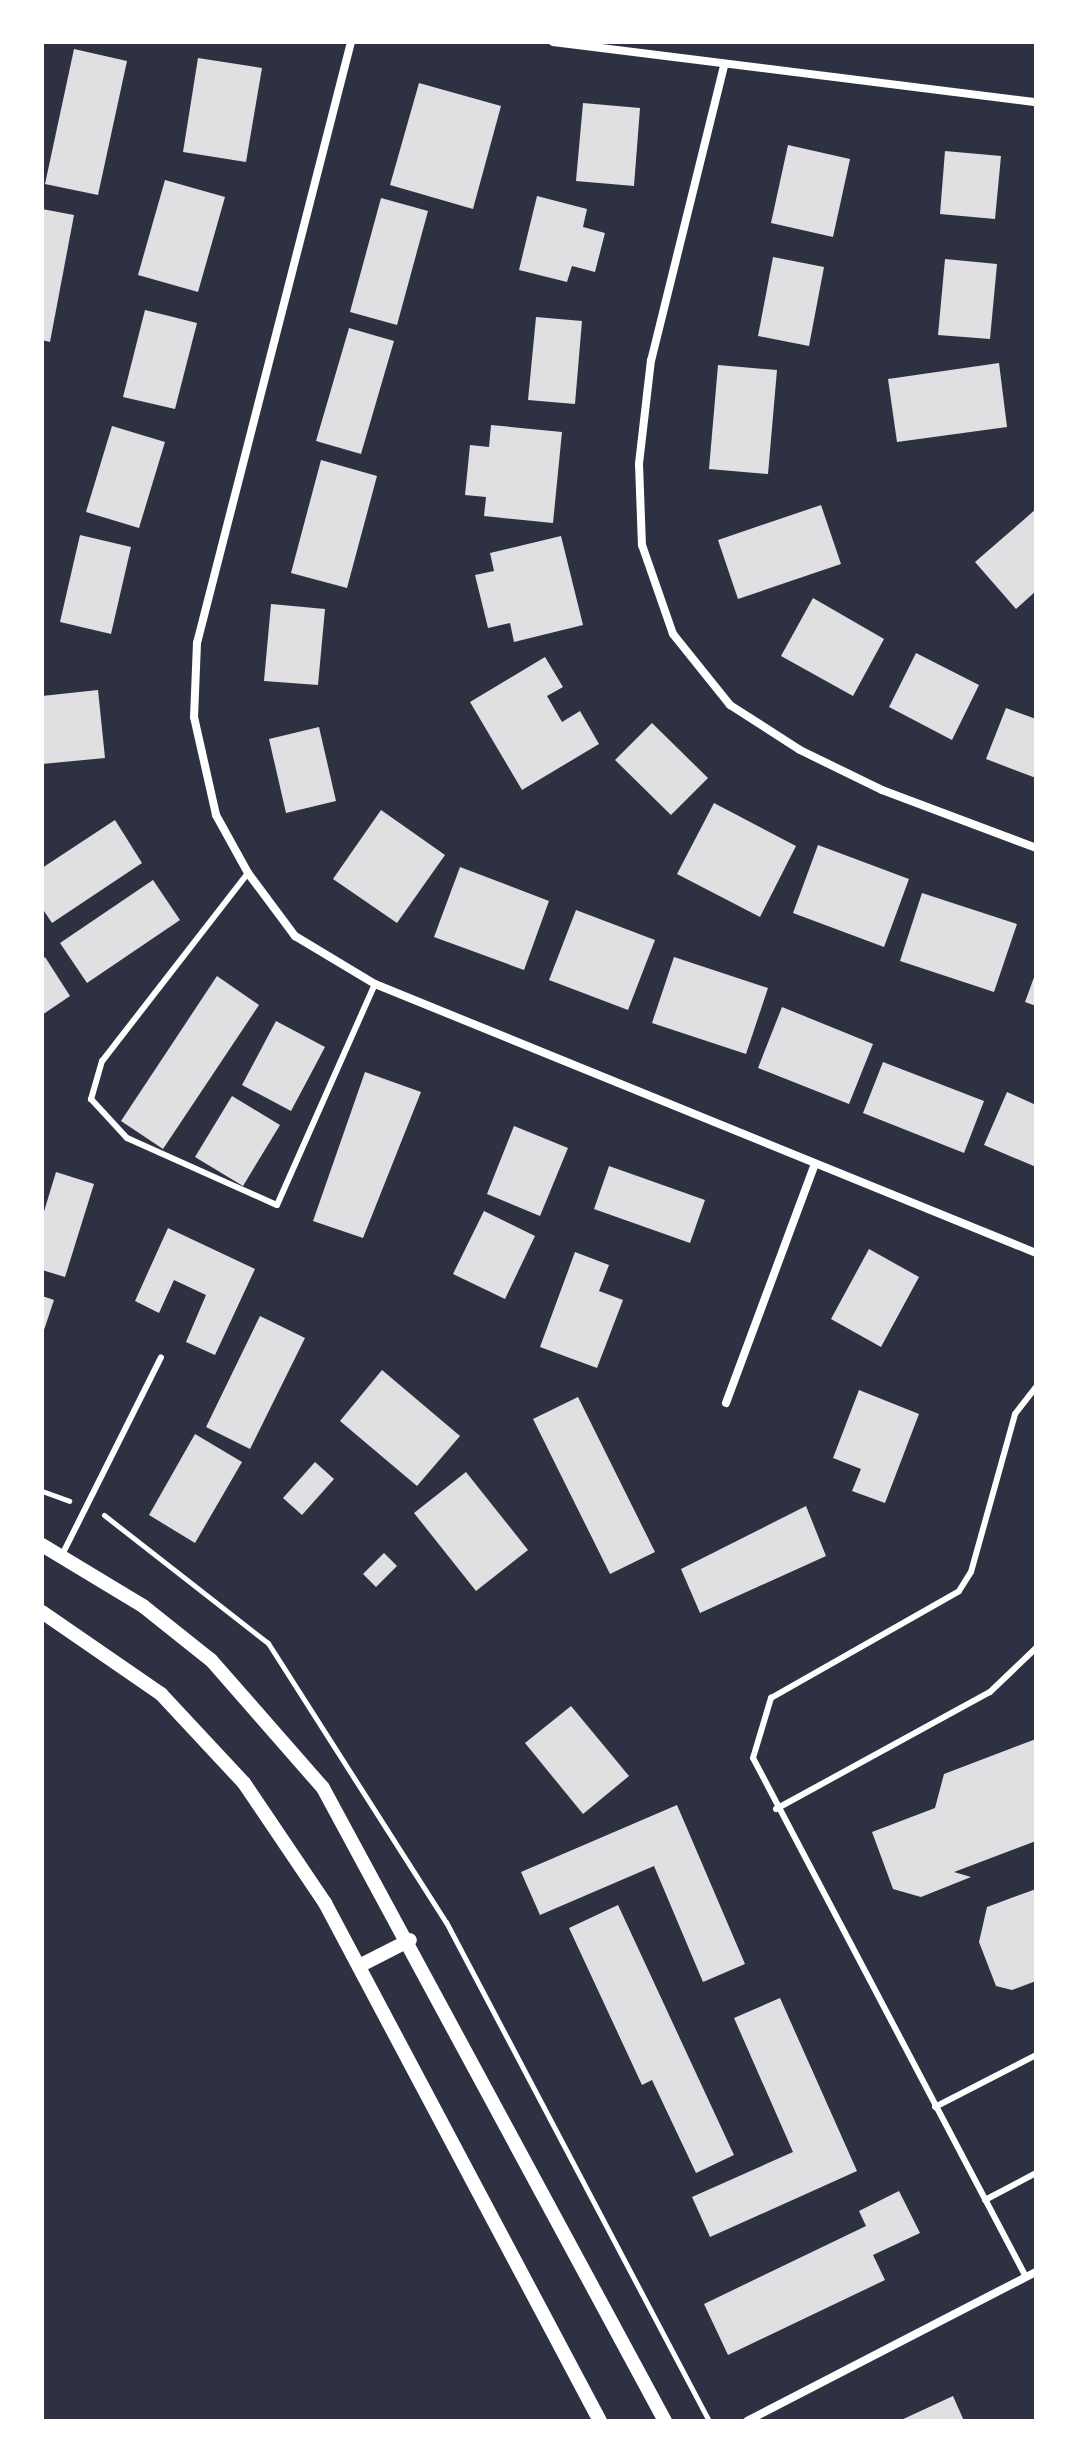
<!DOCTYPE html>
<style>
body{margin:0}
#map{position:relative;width:1078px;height:2463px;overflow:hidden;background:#2d3142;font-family:"Source Serif 4",serif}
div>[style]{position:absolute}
.building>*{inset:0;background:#e0e0e3}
.path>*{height:5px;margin:-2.5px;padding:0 2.5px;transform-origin:2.5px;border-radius:2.5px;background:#fff}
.service>*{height:6px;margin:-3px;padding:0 3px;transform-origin:3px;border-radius:3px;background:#fff}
.minor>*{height:8px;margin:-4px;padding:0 4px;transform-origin:4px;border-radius:4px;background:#fff}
.tertiary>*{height:14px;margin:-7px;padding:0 7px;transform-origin:7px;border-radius:7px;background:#fff}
span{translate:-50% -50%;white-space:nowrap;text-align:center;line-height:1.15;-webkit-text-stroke:8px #fff;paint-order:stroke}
.frame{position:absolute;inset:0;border:44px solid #fff;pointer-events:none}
</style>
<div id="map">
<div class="building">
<i style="clip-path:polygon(74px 49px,127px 61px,98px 195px,45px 184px)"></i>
<i style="clip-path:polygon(198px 58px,262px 68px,246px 162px,183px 152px)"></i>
<i style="clip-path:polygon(419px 83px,501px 106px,473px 209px,390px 185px)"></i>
<i style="clip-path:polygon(583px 103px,640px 108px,634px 186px,576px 181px)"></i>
<i style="clip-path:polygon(788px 145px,850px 159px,833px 237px,771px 223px)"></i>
<i style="clip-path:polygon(945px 151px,1001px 156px,995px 219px,940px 214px)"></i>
<i style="clip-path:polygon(165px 180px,225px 197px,198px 292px,138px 275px)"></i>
<i style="clip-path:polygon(537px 196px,587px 209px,583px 227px,605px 233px,595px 272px,572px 266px,567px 282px,519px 270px)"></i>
<i style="clip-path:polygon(381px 198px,428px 211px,397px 325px,350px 312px)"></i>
<i style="clip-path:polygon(42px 209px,74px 215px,50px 342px,42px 340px)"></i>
<i style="clip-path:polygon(773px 257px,824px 267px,809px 346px,758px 336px)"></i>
<i style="clip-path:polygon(945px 259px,997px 264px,990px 339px,938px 335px)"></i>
<i style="clip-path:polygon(145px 310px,197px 323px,175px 409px,123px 397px)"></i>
<i style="clip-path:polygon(536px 317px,582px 321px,575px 404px,528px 400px)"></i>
<i style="clip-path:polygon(349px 328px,394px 341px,361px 454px,316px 441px)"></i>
<i style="clip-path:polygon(999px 363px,1007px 427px,897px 442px,888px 379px)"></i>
<i style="clip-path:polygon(718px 365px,777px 370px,768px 474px,709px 469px)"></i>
<i style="clip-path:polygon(491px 425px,562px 432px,553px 523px,484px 516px,486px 497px,465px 495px,470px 445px,489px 447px)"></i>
<i style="clip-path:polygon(112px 426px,165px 442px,139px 528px,86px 512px)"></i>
<i style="clip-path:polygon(321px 460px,377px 476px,347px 588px,291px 573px)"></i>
<i style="clip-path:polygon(821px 505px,841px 564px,738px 599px,718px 540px)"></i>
<i style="clip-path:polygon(1036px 509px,1036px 591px,1016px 609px,975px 562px)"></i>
<i style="clip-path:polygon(80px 535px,131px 547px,111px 634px,60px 622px)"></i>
<i style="clip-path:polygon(561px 536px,583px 625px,514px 642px,510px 623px,488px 628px,475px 575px,494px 571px,490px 553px)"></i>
<i style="clip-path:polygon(813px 598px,884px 639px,853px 696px,781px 656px)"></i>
<i style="clip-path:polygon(271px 604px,325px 609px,318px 685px,264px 681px)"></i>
<i style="clip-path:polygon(916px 653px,979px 685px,952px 740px,889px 707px)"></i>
<i style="clip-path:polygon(545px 657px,563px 687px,547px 696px,562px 722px,580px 711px,599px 744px,522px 790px,470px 702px)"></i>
<i style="clip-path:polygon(98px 690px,105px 758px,42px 764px,42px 696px)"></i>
<i style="clip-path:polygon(1006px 708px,1036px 719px,1036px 778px,986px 759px)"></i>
<i style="clip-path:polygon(652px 723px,708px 778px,671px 815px,615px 760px)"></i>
<i style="clip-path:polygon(319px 727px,336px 801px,286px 813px,269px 739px)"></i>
<i style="clip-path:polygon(714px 803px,796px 846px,760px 917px,677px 874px)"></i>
<i style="clip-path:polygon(381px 810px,445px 855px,397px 923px,333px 879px)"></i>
<i style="clip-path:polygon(115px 820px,142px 863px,52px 923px,42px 908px,42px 868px)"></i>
<i style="clip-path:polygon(818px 845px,909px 879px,884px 947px,793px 913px)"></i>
<i style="clip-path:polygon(460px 867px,549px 901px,524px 970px,434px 937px)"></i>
<i style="clip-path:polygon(153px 880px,180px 920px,87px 983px,60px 943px)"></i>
<i style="clip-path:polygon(922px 893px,1017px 924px,994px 992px,900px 961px)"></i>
<i style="clip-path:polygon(576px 910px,655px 940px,628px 1010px,549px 980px)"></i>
<i style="clip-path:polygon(45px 957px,70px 996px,42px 1015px,42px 960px)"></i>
<i style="clip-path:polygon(674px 957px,768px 988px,746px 1054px,652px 1023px)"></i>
<i style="clip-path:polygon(1036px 972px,1036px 1006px,1025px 1002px)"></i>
<i style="clip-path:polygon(217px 976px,259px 1005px,163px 1149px,121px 1121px)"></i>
<i style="clip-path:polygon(782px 1007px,873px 1044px,849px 1104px,758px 1068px)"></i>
<i style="clip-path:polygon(276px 1021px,325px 1047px,291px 1111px,242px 1085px)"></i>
<i style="clip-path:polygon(883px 1062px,984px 1101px,964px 1153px,863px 1113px)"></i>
<i style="clip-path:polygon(365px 1072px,421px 1092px,363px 1238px,313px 1221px)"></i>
<i style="clip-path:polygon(1007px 1092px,1036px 1105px,1036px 1167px,984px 1145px)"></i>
<i style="clip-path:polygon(232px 1096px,280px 1125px,243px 1186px,195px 1157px)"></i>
<i style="clip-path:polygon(514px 1126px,568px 1148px,540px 1216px,487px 1194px)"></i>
<i style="clip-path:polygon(609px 1166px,705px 1200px,690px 1243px,594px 1209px)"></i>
<i style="clip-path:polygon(56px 1172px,94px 1184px,65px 1277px,42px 1270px,42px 1218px)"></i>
<i style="clip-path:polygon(484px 1211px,535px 1236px,505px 1299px,453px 1274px)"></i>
<i style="clip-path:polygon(168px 1228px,255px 1269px,215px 1355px,186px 1342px,206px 1295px,174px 1280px,159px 1313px,135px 1301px)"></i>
<i style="clip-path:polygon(869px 1249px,919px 1277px,881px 1347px,831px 1319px)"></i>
<i style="clip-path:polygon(575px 1252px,609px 1265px,599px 1291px,623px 1300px,597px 1368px,540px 1347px)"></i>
<i style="clip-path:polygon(42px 1296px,54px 1300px,43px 1333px,42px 1333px)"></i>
<i style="clip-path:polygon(260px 1316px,305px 1338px,250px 1449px,206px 1427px)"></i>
<i style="clip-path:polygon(382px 1370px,460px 1436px,417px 1486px,340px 1421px)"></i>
<i style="clip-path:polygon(859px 1390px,919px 1414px,885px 1503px,852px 1491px,861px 1469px,833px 1458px)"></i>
<i style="clip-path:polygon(578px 1397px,655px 1552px,610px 1574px,533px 1419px)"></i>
<i style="clip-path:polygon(195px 1434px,242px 1462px,195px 1543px,149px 1515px)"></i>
<i style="clip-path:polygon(315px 1462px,334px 1479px,302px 1515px,283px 1498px)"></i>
<i style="clip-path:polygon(466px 1472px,528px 1550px,476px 1591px,414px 1513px)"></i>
<i style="clip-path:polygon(806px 1506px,826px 1556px,700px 1613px,681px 1569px)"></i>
<i style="clip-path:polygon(384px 1553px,397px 1566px,376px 1587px,363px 1574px)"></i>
<i style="clip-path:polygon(571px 1706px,629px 1776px,583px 1814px,525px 1743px)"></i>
<i style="clip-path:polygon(1036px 1739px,1036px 1841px,954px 1872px,971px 1877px,921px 1897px,893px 1889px,872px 1832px,935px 1808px,944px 1774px)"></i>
<i style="clip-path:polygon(677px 1805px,745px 1964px,703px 1982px,654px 1866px,540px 1915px,521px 1872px)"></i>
<i style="clip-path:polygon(1036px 1889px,1036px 1981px,1012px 1990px,996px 1986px,979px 1942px,987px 1907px)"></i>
<i style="clip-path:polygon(618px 1905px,734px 2155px,696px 2173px,652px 2080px,642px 2085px,569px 1928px)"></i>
<i style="clip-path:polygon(780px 1998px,857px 2171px,710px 2237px,692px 2197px,793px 2152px,734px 2018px)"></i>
<i style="clip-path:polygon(899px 2191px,920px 2233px,873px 2255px,885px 2280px,728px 2355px,704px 2304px,866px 2226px,859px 2211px)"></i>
<i style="clip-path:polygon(953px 2396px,964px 2421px,899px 2421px)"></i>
</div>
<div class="path">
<i style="left:42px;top:1491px;width:29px;rotate:20deg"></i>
<i style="left:104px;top:1515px;width:208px;rotate:38deg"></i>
<i style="left:268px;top:1643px;width:331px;rotate:57.5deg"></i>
<i style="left:446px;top:1922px;width:564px;rotate:62.21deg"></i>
</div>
<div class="service">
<i style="left:248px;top:873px;width:238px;rotate:127.8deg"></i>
<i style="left:102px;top:1061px;width:40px;rotate:106deg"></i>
<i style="left:91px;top:1099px;width:53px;rotate:47.3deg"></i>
<i style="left:127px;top:1138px;width:164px;rotate:24.1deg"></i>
<i style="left:277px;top:1205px;width:242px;rotate:-66.1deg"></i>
<i style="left:62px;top:1555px;width:221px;rotate:-63.4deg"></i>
<i style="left:776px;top:1809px;width:244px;rotate:-28.7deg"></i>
<i style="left:990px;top:1692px;width:64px;rotate:-43.7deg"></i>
<i style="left:935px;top:2107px;width:114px;rotate:-27.2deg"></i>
<i style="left:985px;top:2200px;width:58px;rotate:-27.9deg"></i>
<i style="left:1026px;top:2277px;width:586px;rotate:-117.74deg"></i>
<i style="left:753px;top:1758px;width:63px;rotate:-73.3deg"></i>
<i style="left:771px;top:1698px;width:216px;rotate:-29.6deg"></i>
<i style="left:959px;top:1591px;width:22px;rotate:-58deg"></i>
<i style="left:971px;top:1572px;width:164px;rotate:-74.4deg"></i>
<i style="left:1015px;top:1414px;width:34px;rotate:-52deg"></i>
</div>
<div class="minor">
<i style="left:351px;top:42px;width:620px;rotate:104.37deg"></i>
<i style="left:197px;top:643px;width:74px;rotate:92.3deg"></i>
<i style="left:194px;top:717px;width:100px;rotate:77.3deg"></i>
<i style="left:216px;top:815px;width:66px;rotate:61.1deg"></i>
<i style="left:248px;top:873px;width:79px;rotate:53.3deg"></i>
<i style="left:295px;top:936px;width:93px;rotate:31deg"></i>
<i style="left:375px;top:984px;width:714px;rotate:22.14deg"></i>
<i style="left:553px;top:42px;width:487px;rotate:7.1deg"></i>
<i style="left:724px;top:66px;width:303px;rotate:103.9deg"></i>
<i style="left:651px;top:360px;width:105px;rotate:96.6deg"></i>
<i style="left:639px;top:464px;width:81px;rotate:87.9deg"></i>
<i style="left:642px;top:545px;width:94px;rotate:70.8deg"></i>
<i style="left:673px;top:634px;width:91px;rotate:51.2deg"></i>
<i style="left:730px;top:705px;width:83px;rotate:32.7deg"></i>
<i style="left:800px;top:750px;width:91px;rotate:26deg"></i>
<i style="left:882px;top:790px;width:165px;rotate:20.6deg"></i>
<i style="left:726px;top:1403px;width:255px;rotate:-69.6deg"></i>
<i style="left:747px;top:2421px;width:325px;rotate:-27.3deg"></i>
</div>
<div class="tertiary">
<i style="left:42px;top:1545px;width:118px;rotate:31.1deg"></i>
<i style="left:143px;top:1606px;width:87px;rotate:38.5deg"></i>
<i style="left:211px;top:1660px;width:170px;rotate:48.8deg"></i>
<i style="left:323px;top:1788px;width:719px;rotate:61.62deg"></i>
<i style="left:42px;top:1612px;width:145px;rotate:34.6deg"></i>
<i style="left:161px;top:1694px;width:122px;rotate:47deg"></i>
<i style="left:244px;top:1783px;width:145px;rotate:56deg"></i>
<i style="left:325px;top:1903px;width:586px;rotate:62.04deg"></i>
<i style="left:359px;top:1966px;width:57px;rotate:-27deg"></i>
</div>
<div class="frame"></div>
</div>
